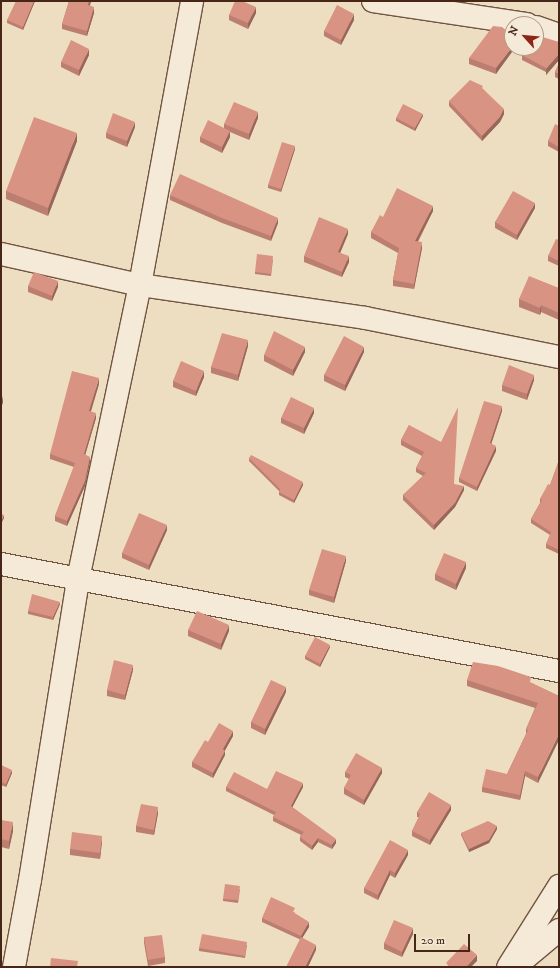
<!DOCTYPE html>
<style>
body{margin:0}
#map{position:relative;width:560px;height:968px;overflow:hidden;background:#eedec1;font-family:"IM FELL DW Pica",serif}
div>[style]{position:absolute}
.roads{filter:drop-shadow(1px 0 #715442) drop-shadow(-1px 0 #715442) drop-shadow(0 1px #715442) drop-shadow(0 -1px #715442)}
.minor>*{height:22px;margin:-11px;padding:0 11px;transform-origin:11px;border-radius:11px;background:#f4ead7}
.wall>*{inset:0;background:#bb7e70}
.shaded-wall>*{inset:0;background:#98675b}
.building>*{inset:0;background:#d99382}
span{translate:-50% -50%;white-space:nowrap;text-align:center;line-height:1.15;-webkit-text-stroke:3px #f4ead7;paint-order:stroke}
.frame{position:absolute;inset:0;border:2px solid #472617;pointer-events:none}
.north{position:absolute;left:504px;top:16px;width:40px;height:40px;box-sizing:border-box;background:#f4ead7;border:1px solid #af9c8a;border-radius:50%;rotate:297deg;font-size:11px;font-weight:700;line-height:16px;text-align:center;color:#472617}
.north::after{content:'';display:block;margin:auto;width:14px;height:18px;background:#8f2418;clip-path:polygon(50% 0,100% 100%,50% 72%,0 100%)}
.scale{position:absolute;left:414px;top:934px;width:56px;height:18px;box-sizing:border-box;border:2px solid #472617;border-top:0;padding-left:5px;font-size:12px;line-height:14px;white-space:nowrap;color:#472617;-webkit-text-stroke:3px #f4ead7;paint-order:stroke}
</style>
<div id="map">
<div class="roads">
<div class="minor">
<i style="left:373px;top:1px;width:156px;rotate:8.5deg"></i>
<i style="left:536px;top:27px;width:24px;rotate:19deg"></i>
<i style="left:1px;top:254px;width:142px;rotate:12.6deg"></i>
<i style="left:140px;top:285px;width:227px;rotate:8.3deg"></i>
<i style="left:365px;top:318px;width:198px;rotate:11.4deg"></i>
<i style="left:1px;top:564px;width:568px;rotate:10.86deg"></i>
<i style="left:517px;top:965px;width:55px;rotate:-39.8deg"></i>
<i style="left:14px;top:967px;width:88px;rotate:-79.6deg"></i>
<i style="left:30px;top:880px;width:305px;rotate:-80.9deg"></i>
<i style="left:78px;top:579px;width:300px;rotate:-78.1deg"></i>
<i style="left:140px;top:285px;width:289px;rotate:-79.6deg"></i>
<i style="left:508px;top:967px;width:96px;rotate:-57.8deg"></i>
</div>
</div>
<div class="wall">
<i style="clip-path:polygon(35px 1px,23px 30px,7px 23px,7px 20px)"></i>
<i style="clip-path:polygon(69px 1px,91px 1px,90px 6px,94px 13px,87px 36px,62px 29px,62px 24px)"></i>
<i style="clip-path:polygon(256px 13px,248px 29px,229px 20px,229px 15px)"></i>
<i style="clip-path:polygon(354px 20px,341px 45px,324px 36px,324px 31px)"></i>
<i style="clip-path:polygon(512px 35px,496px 74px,469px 64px,469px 58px)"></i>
<i style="clip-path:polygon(559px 42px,559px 60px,546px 75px,546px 72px,522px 60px,522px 55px)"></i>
<i style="clip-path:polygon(89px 55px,79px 76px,61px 67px,61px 62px)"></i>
<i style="clip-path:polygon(559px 63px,559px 79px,555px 77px,555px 72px)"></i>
<i style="clip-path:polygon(483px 89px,504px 114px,500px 122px,482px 141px,449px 106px,449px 101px)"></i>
<i style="clip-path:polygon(423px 116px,415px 131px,396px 121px,396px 118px)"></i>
<i style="clip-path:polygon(258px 118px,249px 140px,230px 132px,230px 137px,222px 153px,200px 142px,200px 137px,224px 128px,224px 124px)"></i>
<i style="clip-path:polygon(559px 126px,559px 152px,548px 146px,548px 141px)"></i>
<i style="clip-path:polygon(135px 127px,127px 147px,106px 138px,106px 133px)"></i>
<i style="clip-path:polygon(77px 141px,48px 216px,6px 199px,6px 191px)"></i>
<i style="clip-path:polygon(295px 149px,281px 192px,268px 188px,268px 185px)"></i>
<i style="clip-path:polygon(170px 195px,278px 223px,271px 241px,222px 223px,170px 200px)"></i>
<i style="clip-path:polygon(535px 208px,517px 240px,495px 228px,495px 222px)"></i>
<i style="clip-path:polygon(433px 211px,418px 242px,422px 248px,414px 289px,393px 286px,393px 280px,398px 253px,371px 238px,371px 232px,383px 217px)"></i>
<i style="clip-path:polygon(348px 234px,340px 253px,349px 262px,342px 277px,304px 262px,304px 256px)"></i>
<i style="clip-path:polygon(559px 240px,559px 266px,548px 261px,548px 256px)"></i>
<i style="clip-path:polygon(273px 259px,271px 276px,255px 274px,255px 272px)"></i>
<i style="clip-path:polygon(28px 286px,58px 287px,52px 301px,28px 292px)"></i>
<i style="clip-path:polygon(559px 288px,559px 320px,541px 312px,540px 315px,519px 307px,519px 299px)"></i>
<i style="clip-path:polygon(248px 346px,238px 381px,211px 373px,211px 367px)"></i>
<i style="clip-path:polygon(305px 352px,293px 376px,264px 361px,264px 355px)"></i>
<i style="clip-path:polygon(364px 352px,345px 391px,324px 381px,324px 375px)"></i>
<i style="clip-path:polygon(204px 377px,196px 396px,173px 387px,173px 381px)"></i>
<i style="clip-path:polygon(534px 380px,527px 400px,502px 391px,502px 385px)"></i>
<i style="clip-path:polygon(99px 384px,91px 412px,96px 418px,85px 455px,90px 462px,85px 486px,67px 526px,55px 521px,55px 516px,74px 467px,50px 459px,50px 454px)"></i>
<i style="clip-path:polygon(502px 411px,491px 444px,496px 451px,477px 491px,459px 482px,459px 478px)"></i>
<i style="clip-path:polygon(314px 413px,304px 434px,281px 423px,281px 418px)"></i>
<i style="clip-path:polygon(409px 425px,454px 484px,464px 490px,455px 507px,434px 530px,403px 500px,403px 495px,423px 476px,416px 472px,416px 468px,422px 456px,401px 445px,401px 440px)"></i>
<i style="clip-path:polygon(249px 458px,303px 485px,294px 503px,279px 495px,279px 491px,249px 461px)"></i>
<i style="clip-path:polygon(559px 460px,559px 554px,546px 548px,546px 544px,550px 535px,531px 523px,531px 519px,540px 503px,540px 499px,550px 485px)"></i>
<i style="clip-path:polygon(167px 530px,149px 570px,122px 558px,122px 553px)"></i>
<i style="clip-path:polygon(346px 561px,334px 603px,309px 595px,309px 590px)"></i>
<i style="clip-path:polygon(466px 568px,456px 590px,435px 580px,435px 574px)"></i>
<i style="clip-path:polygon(60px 604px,53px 620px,28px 614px,28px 611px)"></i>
<i style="clip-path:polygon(188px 630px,229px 631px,221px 650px,188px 636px)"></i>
<i style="clip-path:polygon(330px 647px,320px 667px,305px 659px,305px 656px)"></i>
<i style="clip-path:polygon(133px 670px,125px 700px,107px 696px,107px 690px)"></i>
<i style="clip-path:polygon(467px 680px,531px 683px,559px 696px,538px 783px,525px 776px,520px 800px,482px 792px,482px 787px,507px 774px,526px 734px,526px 729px,535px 708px,467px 686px)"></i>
<i style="clip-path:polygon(286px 692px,265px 735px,251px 728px,251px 722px)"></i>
<i style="clip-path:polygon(233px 736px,225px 750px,225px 755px,213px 778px,192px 767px,192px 762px,208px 742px)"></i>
<i style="clip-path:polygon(1px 765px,12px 773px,6px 787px,1px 785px)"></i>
<i style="clip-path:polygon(345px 772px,382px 773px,364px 805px,344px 794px,344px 788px,349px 779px,345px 777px)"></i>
<i style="clip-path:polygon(226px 787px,267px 789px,303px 787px,292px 807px,336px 843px,332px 849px,318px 842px,312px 850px,300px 841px,300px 837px,301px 835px,273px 821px,273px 817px,274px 815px,226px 791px)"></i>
<i style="clip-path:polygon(451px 810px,430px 845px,412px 836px,412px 831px,419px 817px,417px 817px,417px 812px)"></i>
<i style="clip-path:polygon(158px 813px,154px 835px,136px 832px,136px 826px)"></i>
<i style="clip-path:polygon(1px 820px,13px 831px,9px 849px,1px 847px)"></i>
<i style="clip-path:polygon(497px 829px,489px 843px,469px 852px,461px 835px,461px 833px)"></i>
<i style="clip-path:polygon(102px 841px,100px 859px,70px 855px,70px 849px)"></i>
<i style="clip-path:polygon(408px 855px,395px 878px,390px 875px,378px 900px,364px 893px,364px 888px)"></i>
<i style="clip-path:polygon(240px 889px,238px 903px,223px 901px,223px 899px)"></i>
<i style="clip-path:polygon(295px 912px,294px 913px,309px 927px,302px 938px,316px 950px,299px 939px,262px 922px,262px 918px)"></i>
<i style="clip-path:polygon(413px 934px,402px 957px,384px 949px,384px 943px)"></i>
<i style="clip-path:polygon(144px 937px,165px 957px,165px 963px,148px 966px,144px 943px)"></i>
<i style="clip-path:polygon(247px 945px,245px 958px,199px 951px,199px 948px)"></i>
</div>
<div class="shaded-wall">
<i style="clip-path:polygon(34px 1px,35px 1px,23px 30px,23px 27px)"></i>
<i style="clip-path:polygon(89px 1px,91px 1px,88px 11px,88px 5px)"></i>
<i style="clip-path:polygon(94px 7px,94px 13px,87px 36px,87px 31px)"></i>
<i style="clip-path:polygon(256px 7px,256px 13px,248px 29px,248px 23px)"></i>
<i style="clip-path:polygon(354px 14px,354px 20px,341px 45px,341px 40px)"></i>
<i style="clip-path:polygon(512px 47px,512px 48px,515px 48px,496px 74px,496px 68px)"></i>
<i style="clip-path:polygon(89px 49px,89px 55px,79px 76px,79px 70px)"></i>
<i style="clip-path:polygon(559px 54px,559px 60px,546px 75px,546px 69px)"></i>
<i style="clip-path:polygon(504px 109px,504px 114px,500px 122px,482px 141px,482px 136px)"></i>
<i style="clip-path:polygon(258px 112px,258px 118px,249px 140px,249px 134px)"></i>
<i style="clip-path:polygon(423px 114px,423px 116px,415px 131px,415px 128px)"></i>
<i style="clip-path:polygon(135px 122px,135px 127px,127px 147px,127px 141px)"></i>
<i style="clip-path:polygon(230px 131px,230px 137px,222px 153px,222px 147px)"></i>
<i style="clip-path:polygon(77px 133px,77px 141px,48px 216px,48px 208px)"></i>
<i style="clip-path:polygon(295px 146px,295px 149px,281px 192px,281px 189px)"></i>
<i style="clip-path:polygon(535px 203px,535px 208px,517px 240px,517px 235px)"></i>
<i style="clip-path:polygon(433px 206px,433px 211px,415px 246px,415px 241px)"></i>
<i style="clip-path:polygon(278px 218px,278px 223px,271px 241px,271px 236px)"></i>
<i style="clip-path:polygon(348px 229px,348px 234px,338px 258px,338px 252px)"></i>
<i style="clip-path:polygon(422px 242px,422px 248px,414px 289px,414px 284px)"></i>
<i style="clip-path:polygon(349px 256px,349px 262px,342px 277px,342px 272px)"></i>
<i style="clip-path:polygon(58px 281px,58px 287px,52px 301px,52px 296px)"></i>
<i style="clip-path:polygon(541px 305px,541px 312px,540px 315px,540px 308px)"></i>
<i style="clip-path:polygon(248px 340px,248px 346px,238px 381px,238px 375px)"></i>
<i style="clip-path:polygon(305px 347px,305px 352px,293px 376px,293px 370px)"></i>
<i style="clip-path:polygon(364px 347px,364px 352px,345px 391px,345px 385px)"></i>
<i style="clip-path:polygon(204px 371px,204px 377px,196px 396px,196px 391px)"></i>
<i style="clip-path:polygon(534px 375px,534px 380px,527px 400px,527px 394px)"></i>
<i style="clip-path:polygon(99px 378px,99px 384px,89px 416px,89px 411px)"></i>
<i style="clip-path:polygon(3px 397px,3px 403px,1px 407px,1px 402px)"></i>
<i style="clip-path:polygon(502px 406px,502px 411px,490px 448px,490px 443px)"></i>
<i style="clip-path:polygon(314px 408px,314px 413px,304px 434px,304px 428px)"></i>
<i style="clip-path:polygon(96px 413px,96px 418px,84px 459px,84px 454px)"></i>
<i style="clip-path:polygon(496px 446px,496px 451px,477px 491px,477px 487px)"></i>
<i style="clip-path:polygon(90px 457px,90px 462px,85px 486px,67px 526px,67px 521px)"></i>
<i style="clip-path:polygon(303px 482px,303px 485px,294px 503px,294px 500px)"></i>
<i style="clip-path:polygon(464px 486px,464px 490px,455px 507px,434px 530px,434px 525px)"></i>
<i style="clip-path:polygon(4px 515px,4px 518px,1px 524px,1px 521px)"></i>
<i style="clip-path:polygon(167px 525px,167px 530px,149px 570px,149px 565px)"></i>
<i style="clip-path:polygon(346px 556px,346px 561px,334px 603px,334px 597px)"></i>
<i style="clip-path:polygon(466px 562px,466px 568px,456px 590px,456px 584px)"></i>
<i style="clip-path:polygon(60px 602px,60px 604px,53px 620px,53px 617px)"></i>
<i style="clip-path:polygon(229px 625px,229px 631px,221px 650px,221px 644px)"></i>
<i style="clip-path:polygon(330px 645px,330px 647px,320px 667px,320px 664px)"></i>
<i style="clip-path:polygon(133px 665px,133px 670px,125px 700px,125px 695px)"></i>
<i style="clip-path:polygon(286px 687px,286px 692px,265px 735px,265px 729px)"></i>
<i style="clip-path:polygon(233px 731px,233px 736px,223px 754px,223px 749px)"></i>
<i style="clip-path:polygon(559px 734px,559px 740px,538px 783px,538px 777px)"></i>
<i style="clip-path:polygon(225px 751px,225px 755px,213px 778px,213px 773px)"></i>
<i style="clip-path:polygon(382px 768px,382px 773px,364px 805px,364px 800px)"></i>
<i style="clip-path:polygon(12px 770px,12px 773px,6px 787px,6px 784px)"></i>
<i style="clip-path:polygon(525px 771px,525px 776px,520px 800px,520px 795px)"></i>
<i style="clip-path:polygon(303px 783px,303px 787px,291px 810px,291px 806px)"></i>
<i style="clip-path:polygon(451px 805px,451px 810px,430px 845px,430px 840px)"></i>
<i style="clip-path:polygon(158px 807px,158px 813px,154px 835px,154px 830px)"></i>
<i style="clip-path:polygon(13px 822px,13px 831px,9px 849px,9px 841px)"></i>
<i style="clip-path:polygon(497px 826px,497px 829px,489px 843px,469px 852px,469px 849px)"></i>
<i style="clip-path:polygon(102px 836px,102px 841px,100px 859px,100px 853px)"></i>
<i style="clip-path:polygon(318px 838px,318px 842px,312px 850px,312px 846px)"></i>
<i style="clip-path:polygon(336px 839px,336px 843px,332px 849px,332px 845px)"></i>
<i style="clip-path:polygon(408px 850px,408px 855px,395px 878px,395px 873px)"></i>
<i style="clip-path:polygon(390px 870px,390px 875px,378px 900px,378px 895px)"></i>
<i style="clip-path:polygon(309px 922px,309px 927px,301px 940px,301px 936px)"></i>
<i style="clip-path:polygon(413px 928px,413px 934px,402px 957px,402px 952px)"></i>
<i style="clip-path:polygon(316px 945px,316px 950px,308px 967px,305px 967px)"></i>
<i style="clip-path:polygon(477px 955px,477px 961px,471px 967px,466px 967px)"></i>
</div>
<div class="building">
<i style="clip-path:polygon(16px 1px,34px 1px,23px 27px,7px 20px)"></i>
<i style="clip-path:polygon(69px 1px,89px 1px,88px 5px,94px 7px,87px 31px,62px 24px)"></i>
<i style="clip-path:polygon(235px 1px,242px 1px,256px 7px,248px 23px,229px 15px)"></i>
<i style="clip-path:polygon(337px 5px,354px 14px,341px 40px,324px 31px)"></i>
<i style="clip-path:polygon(493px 26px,502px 27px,512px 35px,512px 47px,496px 68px,469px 58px)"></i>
<i style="clip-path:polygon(536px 35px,559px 42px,559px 54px,546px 69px,546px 68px,522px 55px,525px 48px,536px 48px)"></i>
<i style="clip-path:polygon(71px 40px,89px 49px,79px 70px,61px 62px)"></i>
<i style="clip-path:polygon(559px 63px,559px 74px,555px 72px)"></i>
<i style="clip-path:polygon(470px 80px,483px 86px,482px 88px,504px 109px,500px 117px,482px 136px,449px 101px)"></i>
<i style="clip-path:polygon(234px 102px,258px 112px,249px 134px,224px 124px)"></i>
<i style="clip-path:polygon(403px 104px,423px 114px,415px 128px,396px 118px)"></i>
<i style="clip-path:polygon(113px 113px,135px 122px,127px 141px,106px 133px)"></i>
<i style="clip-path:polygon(34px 117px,77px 133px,48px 208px,6px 191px)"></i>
<i style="clip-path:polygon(208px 120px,230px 131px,222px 147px,200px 137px)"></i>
<i style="clip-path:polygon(555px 124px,559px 126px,559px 147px,548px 141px)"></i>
<i style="clip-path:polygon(282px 142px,295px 146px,281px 189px,268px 185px)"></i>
<i style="clip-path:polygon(180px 174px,278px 218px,271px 236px,222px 218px,170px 195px)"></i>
<i style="clip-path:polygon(397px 188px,433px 206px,415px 241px,422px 242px,414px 284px,393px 280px,399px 248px,371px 232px,380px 215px,383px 217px)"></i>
<i style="clip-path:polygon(513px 191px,535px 203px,517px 235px,495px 222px)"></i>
<i style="clip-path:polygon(319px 217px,348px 229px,338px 252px,349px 256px,342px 272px,304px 256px)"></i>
<i style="clip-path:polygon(556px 239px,559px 240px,559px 261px,548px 256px)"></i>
<i style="clip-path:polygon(257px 254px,273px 256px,271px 274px,255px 272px)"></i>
<i style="clip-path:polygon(34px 272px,58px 281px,52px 296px,28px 286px)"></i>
<i style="clip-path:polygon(529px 276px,559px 288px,559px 313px,541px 305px,540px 308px,519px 299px)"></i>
<i style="clip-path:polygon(274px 331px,305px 347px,293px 370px,264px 355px)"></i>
<i style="clip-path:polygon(222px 333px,248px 340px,238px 375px,211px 367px)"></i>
<i style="clip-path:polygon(344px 336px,364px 347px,345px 385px,324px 375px)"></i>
<i style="clip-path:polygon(181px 361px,204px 371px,196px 391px,173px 381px)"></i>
<i style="clip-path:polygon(509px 365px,534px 375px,527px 394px,502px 385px)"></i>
<i style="clip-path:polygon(72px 371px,99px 378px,89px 411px,96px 413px,84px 454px,90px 457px,85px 481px,67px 521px,55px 516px,75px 463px,50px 454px)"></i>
<i style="clip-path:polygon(1px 396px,3px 397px,1px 402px)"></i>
<i style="clip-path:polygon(291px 397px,314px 408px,304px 428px,281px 418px)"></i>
<i style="clip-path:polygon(484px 401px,502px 406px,490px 443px,496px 446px,477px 487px,459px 478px)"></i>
<i style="clip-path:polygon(458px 407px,454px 484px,464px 486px,455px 503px,434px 525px,403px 495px,426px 473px,416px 468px,424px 452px,401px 440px,409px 425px,441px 442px)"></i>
<i style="clip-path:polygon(251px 455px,303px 482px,294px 500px,279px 492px,280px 489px,249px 458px)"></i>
<i style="clip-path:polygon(559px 460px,559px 550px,546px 544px,551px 532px,531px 519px,542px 500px,540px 499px,548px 484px,550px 485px)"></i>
<i style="clip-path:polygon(139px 513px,167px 525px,149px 565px,122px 553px)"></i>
<i style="clip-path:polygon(1px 514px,4px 515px,1px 521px)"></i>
<i style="clip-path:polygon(322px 549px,346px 556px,334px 597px,309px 590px)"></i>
<i style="clip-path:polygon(444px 553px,466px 562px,456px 584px,435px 574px)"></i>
<i style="clip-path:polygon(32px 594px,60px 602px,53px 617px,28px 611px)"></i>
<i style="clip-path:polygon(197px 611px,229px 625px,221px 644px,188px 630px)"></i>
<i style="clip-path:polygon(315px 637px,330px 645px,320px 664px,305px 656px)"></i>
<i style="clip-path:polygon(114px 660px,133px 665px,125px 695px,107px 690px)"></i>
<i style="clip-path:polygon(473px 662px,498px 666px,531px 677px,530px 682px,559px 696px,559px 734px,538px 777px,525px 771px,520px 795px,482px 787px,486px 769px,507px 774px,528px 730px,526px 729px,538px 703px,467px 680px)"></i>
<i style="clip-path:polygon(271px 680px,286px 687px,265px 729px,251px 722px)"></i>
<i style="clip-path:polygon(219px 723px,233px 731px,223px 749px,225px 751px,213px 773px,192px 762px,205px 740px,208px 742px)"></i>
<i style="clip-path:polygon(356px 753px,382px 768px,364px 800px,344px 788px,351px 775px,345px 772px)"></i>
<i style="clip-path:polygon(1px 765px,12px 770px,6px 784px,1px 782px)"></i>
<i style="clip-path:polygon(276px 771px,303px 783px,291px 806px,336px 839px,332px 845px,318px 838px,312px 846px,300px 837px,304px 832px,273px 817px,276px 812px,226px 787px,234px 772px,267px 789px)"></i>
<i style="clip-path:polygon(429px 792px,451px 805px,430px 840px,412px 831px,420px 814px,417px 812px)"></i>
<i style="clip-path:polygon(141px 804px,158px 807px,154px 830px,136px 826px)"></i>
<i style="clip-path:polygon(1px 820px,13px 822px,9px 841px,1px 839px)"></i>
<i style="clip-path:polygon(488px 821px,497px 826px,489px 840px,469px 849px,461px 833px)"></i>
<i style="clip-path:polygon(72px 832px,102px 836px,100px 853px,70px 849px)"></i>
<i style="clip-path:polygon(390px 840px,408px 850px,395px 873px,390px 870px,378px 895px,364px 888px)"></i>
<i style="clip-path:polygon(225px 884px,240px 886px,238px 900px,223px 899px)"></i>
<i style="clip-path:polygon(271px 897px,295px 908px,293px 912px,309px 922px,301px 936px,262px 918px)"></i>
<i style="clip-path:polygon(394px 920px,413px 928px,402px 952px,384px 943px)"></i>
<i style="clip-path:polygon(202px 934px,247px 942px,245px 956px,199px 948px)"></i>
<i style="clip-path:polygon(162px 935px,165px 957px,148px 960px,144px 937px)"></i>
<i style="clip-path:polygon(301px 937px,316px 945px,305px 967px,286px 967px)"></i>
<i style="clip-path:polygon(464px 944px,477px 955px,466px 967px,447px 967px,448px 965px,446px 963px)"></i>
<i style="clip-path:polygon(51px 958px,78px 961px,77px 967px,50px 967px)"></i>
</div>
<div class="frame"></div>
<div class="north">N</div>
<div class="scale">20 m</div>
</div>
